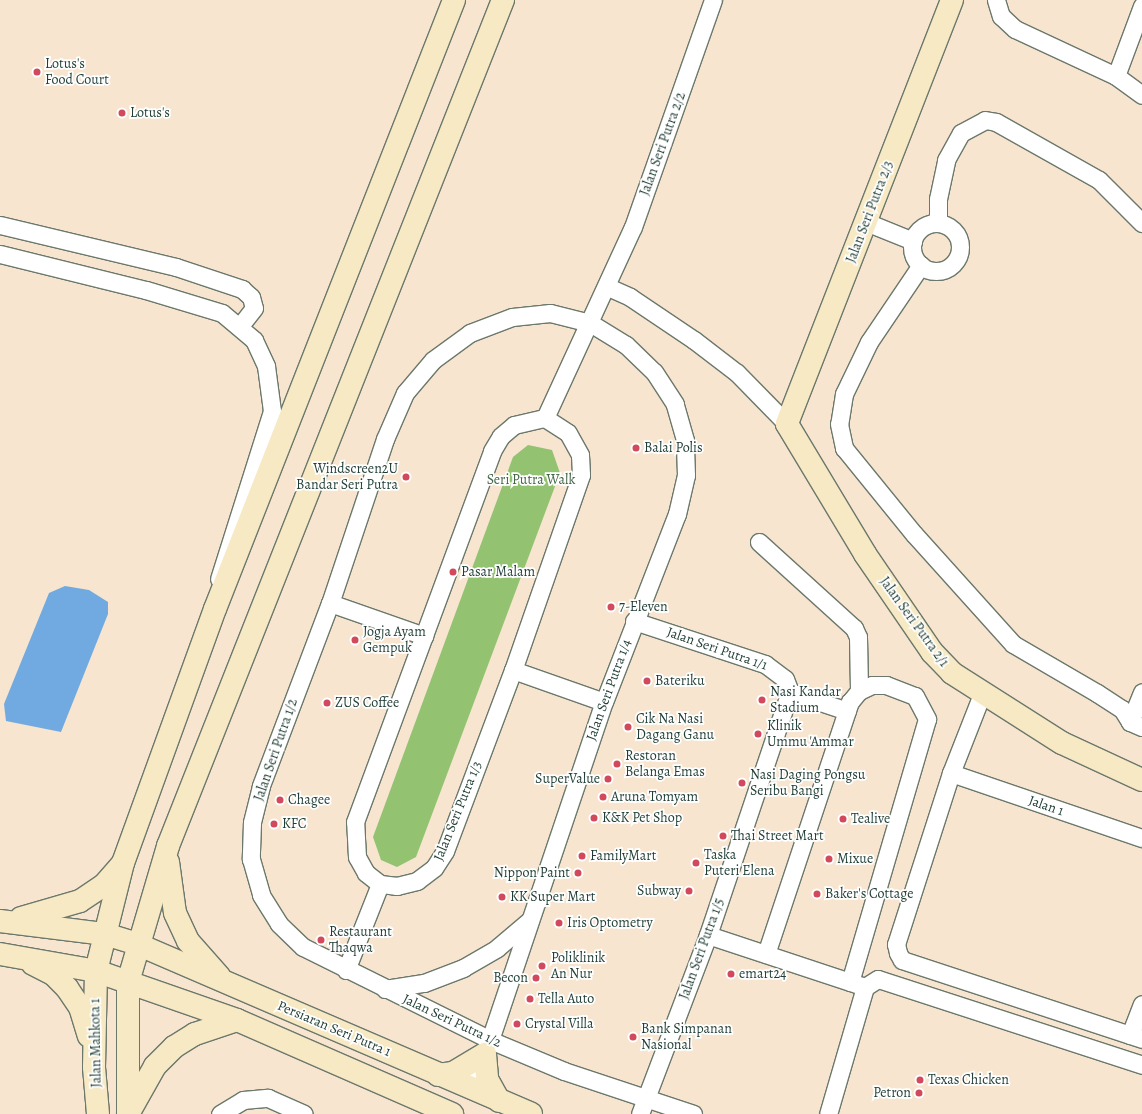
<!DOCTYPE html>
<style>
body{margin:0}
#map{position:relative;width:1142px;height:1114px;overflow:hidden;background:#f7e5d0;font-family:Alegreya,serif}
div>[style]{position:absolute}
.green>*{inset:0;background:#93c271}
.water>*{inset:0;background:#70aae0}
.roads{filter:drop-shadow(1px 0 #6b786b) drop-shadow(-1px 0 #6b786b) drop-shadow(0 1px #6b786b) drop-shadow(0 -1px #6b786b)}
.street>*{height:17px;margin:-8.5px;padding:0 8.5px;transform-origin:8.5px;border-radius:8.5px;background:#fff}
.street>.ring{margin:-8.5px;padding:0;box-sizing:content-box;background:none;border:17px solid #fff;border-radius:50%}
.secondary>*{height:22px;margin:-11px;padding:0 11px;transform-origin:11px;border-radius:11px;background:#f7e9c3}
.dots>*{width:11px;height:11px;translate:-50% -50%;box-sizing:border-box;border:2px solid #fff;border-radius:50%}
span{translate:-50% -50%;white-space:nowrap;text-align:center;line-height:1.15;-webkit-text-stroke:3.5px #fff;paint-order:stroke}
.poi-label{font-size:14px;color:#1f3d34}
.left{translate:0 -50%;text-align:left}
.right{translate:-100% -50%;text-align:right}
.street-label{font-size:14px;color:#1f3d34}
.park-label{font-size:14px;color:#426546}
</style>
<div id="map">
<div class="green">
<i style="clip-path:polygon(528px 445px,552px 450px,560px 473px,416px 857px,397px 867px,381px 860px,373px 837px,513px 457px)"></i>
</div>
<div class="water">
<i style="clip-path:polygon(65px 586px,89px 590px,108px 602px,108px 614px,61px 732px,6px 721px,4px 704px,49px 593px)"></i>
</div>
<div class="roads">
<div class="street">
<i style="left:996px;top:0;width:17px;rotate:73deg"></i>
<i style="left:1001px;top:16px;width:19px;rotate:43deg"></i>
<i style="left:1015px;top:29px;width:111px;rotate:25deg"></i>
<i style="left:1116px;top:76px;width:32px;rotate:36deg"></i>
<i style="left:1116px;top:76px;width:75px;rotate:-69.6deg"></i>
<i style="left:866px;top:222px;width:51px;rotate:22deg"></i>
<i class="ring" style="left:912px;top:223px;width:31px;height:31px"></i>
<i style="left:938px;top:223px;width:24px;rotate:-90deg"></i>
<i style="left:938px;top:199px;width:40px;rotate:-78deg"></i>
<i style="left:946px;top:160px;width:31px;rotate:-61deg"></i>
<i style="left:961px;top:133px;width:27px;rotate:-28deg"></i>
<i style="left:985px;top:120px;width:11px;rotate:10deg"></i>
<i style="left:996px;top:122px;width:118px;rotate:29.4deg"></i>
<i style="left:1099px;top:180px;width:61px;rotate:45deg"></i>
<i style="left:0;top:225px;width:181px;rotate:13.4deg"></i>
<i style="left:176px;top:267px;width:70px;rotate:18.4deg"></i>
<i style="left:242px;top:289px;width:12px;rotate:42deg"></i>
<i style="left:251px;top:297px;width:11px;rotate:75deg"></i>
<i style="left:254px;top:308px;width:23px;rotate:128deg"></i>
<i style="left:0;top:254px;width:150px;rotate:13.9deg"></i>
<i style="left:146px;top:290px;width:79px;rotate:16.8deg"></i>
<i style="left:222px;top:313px;width:42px;rotate:40.2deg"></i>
<i style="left:254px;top:340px;width:29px;rotate:65deg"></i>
<i style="left:266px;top:366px;width:45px;rotate:82.4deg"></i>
<i style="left:272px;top:411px;width:176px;rotate:107.5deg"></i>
<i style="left:921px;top:265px;width:93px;rotate:124deg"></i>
<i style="left:869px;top:342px;width:58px;rotate:115.7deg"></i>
<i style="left:844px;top:394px;width:30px;rotate:99deg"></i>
<i style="left:839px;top:424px;width:25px;rotate:78deg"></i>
<i style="left:844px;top:448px;width:111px;rotate:50.9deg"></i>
<i style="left:914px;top:534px;width:148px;rotate:48deg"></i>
<i style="left:1013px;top:644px;width:97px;rotate:30.3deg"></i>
<i style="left:1097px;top:693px;width:30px;rotate:33deg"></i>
<i style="left:1122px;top:709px;width:15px;rotate:58deg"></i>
<i style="left:1130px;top:722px;width:13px;rotate:23deg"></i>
<i style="left:608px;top:287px;width:24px;rotate:24deg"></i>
<i style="left:630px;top:297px;width:77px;rotate:33.9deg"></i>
<i style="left:694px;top:340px;width:54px;rotate:37.5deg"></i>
<i style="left:737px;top:373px;width:71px;rotate:45.6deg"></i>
<i style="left:545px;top:418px;width:27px;rotate:33deg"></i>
<i style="left:568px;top:433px;width:25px;rotate:61deg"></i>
<i style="left:580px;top:455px;width:20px;rotate:87deg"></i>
<i style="left:581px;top:475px;width:207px;rotate:109.2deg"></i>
<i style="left:513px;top:670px;width:193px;rotate:110.6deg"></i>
<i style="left:445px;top:851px;width:20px;rotate:123deg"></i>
<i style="left:434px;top:868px;width:21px;rotate:143deg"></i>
<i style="left:417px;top:881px;width:21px;rotate:166deg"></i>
<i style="left:397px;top:886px;width:17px;rotate:-173deg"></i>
<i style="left:380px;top:884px;width:18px;rotate:-142deg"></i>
<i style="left:366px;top:873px;width:18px;rotate:-119deg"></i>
<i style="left:357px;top:857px;width:35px;rotate:-93deg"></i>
<i style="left:355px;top:822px;width:395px;rotate:-69.7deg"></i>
<i style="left:492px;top:451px;width:17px;rotate:-59deg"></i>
<i style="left:501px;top:436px;width:17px;rotate:-40deg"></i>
<i style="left:514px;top:425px;width:32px;rotate:-13deg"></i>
<i style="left:545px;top:418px;width:210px;rotate:-65.3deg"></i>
<i style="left:633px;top:227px;width:241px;rotate:-70.6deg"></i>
<i style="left:759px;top:542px;width:128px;rotate:42.2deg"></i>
<i style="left:854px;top:628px;width:10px;rotate:66deg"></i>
<i style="left:858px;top:637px;width:54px;rotate:88.9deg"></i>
<i style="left:330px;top:603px;width:100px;rotate:19.3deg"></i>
<i style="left:634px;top:621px;width:138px;rotate:18.2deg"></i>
<i style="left:765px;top:664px;width:25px;rotate:37deg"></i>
<i style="left:785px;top:679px;width:14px;rotate:69deg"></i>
<i style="left:513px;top:670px;width:96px;rotate:19.4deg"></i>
<i style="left:790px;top:692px;width:60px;rotate:18.4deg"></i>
<i style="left:982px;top:694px;width:85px;rotate:111.4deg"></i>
<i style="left:951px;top:773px;width:180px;rotate:107.8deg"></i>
<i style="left:896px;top:944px;width:9px;rotate:77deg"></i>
<i style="left:898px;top:953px;width:8px;rotate:60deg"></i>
<i style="left:902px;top:960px;width:253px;rotate:18.2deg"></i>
<i style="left:1130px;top:722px;width:32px;rotate:-68deg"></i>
<i style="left:951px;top:773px;width:202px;rotate:18.8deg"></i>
<i style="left:708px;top:935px;width:165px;rotate:18.3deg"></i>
<i style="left:865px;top:987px;width:132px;rotate:106.2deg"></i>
<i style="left:766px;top:954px;width:266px;rotate:-71.6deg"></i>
<i style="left:850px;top:702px;width:14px;rotate:-51deg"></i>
<i style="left:859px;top:691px;width:14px;rotate:-25deg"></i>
<i style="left:872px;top:685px;width:14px"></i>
<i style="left:886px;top:685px;width:31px;rotate:21deg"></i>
<i style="left:915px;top:696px;width:26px;rotate:62deg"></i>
<i style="left:927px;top:719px;width:274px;rotate:106.3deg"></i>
<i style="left:346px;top:970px;width:92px;rotate:-68.4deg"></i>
<i style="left:865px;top:987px;width:15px;rotate:-32deg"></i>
<i style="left:878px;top:979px;width:278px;rotate:18deg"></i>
<i style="left:385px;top:989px;width:39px;rotate:-9deg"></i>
<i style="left:424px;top:983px;width:42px;rotate:-21deg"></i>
<i style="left:463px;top:968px;width:39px;rotate:-30deg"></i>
<i style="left:497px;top:948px;width:43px;rotate:-40.3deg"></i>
<i style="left:1130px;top:1035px;width:33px;rotate:-69deg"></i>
<i style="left:470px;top:1088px;width:52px;rotate:-67.4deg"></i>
<i style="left:490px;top:1040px;width:357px;rotate:-71.4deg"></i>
<i style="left:604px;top:702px;width:202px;rotate:-68.8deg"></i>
<i style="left:677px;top:514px;width:40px;rotate:-77deg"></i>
<i style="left:686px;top:475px;width:35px;rotate:-92deg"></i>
<i style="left:685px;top:440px;width:37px;rotate:-106deg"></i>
<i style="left:675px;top:404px;width:38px;rotate:-123deg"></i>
<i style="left:654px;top:372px;width:39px;rotate:-136deg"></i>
<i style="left:626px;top:345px;width:42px;rotate:-148.6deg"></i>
<i style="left:590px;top:323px;width:41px;rotate:-166deg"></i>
<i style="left:550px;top:313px;width:38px;rotate:174deg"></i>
<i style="left:512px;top:317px;width:45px;rotate:159.1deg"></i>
<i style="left:470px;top:333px;width:46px;rotate:143.9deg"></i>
<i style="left:433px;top:360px;width:43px;rotate:130.3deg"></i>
<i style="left:405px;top:393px;width:50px;rotate:113.5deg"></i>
<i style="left:385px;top:439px;width:173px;rotate:108.5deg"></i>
<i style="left:330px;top:603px;width:196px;rotate:110.7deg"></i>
<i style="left:261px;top:786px;width:38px;rotate:104deg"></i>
<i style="left:252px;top:823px;width:36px;rotate:92deg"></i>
<i style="left:251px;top:859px;width:37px;rotate:74deg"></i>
<i style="left:261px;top:895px;width:34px;rotate:58deg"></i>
<i style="left:279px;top:924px;width:33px;rotate:44deg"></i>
<i style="left:303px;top:947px;width:209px;rotate:26.4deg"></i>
<i style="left:490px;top:1040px;width:80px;rotate:22.7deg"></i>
<i style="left:564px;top:1071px;width:136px;rotate:18.4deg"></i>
<i style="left:220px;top:1114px;width:27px;rotate:-31deg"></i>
<i style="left:243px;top:1100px;width:25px;rotate:-5deg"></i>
<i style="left:268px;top:1098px;width:39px;rotate:24deg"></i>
<i style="left:640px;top:1114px;width:191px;rotate:-69.2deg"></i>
<i style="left:708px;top:935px;width:256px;rotate:-71.4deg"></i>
</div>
<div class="secondary">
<i style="left:952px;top:0;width:455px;rotate:111.3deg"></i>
<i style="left:787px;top:424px;width:152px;rotate:59deg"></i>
<i style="left:865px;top:554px;width:119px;rotate:55.6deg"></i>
<i style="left:932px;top:652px;width:29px;rotate:46deg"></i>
<i style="left:952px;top:673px;width:130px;rotate:32.5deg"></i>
<i style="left:1062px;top:743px;width:88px;rotate:24.8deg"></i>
<i style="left:168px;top:862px;width:51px;rotate:82.2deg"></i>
<i style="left:175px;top:913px;width:31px;rotate:65deg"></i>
<i style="left:188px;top:941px;width:47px;rotate:48.5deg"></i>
<i style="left:21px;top:918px;width:61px;rotate:-16.1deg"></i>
<i style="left:80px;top:901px;width:29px;rotate:-34deg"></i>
<i style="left:104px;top:885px;width:28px;rotate:-49deg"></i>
<i style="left:0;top:921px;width:106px;rotate:7.1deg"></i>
<i style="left:105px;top:934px;width:34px;rotate:17deg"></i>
<i style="left:137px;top:944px;width:429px;rotate:23.3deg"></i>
<i style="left:0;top:954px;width:97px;rotate:10deg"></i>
<i style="left:96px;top:971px;width:149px;rotate:19.2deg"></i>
<i style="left:237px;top:1020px;width:235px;rotate:23.6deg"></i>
<i style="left:33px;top:964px;width:22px;rotate:27deg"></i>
<i style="left:53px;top:974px;width:20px;rotate:45deg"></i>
<i style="left:67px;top:988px;width:23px;rotate:56deg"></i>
<i style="left:80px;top:1007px;width:30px;rotate:73deg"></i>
<i style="left:485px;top:1054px;width:25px;rotate:85deg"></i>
<i style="left:487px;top:1079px;width:25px;rotate:61deg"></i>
<i style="left:438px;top:1075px;width:15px;rotate:-8deg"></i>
<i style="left:453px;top:1073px;width:37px;rotate:-31deg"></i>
<i style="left:98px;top:1114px;width:47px;rotate:-94.9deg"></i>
<i style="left:94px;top:1067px;width:96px;rotate:-88.8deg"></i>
<i style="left:96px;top:971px;width:111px;rotate:-76deg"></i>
<i style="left:123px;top:863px;width:270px;rotate:-70.1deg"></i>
<i style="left:215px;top:609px;width:654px;rotate:-68.57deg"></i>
<i style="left:128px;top:1114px;width:132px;rotate:-90deg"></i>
<i style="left:128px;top:982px;width:142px;rotate:-73.6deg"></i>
<i style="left:168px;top:846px;width:910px;rotate:-68.4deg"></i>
<i style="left:128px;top:1114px;width:55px;rotate:-60.6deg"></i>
<i style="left:155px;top:1066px;width:27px;rotate:-45deg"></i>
<i style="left:174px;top:1047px;width:25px;rotate:-32deg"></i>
<i style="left:195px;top:1034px;width:44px;rotate:-18.4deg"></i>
</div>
</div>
<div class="dots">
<i style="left:37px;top:72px;background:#d1495b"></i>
<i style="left:122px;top:113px;background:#d1495b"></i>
<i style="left:636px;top:448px;background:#d1495b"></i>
<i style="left:406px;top:477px;background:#d1495b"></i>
<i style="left:453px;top:572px;background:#d1495b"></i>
<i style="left:611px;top:607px;background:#d1495b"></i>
<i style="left:355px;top:640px;background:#d1495b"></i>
<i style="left:647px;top:681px;background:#d1495b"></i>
<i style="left:762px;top:700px;background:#d1495b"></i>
<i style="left:327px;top:703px;background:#d1495b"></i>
<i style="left:628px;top:727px;background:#d1495b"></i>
<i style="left:758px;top:734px;background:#d1495b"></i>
<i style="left:617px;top:764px;background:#d1495b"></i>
<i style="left:608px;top:779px;background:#d1495b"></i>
<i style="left:742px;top:783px;background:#d1495b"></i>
<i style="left:603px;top:797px;background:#d1495b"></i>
<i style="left:280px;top:800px;background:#d1495b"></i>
<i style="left:594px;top:818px;background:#d1495b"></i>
<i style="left:843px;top:819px;background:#d1495b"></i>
<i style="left:274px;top:824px;background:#d1495b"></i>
<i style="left:723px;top:836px;background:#d1495b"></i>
<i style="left:582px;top:856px;background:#d1495b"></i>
<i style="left:829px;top:859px;background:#d1495b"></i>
<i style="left:696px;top:863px;background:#d1495b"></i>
<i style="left:578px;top:873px;background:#d1495b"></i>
<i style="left:689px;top:891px;background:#d1495b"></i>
<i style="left:817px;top:894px;background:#d1495b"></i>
<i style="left:502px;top:897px;background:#d1495b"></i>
<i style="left:559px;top:923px;background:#d1495b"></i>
<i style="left:321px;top:940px;background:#d1495b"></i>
<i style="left:542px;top:966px;background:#d1495b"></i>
<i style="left:731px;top:974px;background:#d1495b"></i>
<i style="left:536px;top:978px;background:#d1495b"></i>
<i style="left:530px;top:999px;background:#d1495b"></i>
<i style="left:517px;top:1024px;background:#d1495b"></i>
<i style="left:633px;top:1037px;background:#d1495b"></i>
<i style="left:920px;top:1080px;background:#d1495b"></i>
<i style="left:919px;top:1093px;background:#d1495b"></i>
</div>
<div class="poi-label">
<span class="left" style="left:45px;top:72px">Lotus's<br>Food Court</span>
<span class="left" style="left:130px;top:113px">Lotus's</span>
<span class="left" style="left:644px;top:448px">Balai Polis</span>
<span class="right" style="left:398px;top:477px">Windscreen2U<br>Bandar Seri Putra</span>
<span class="left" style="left:461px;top:572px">Pasar Malam</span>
<span class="left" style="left:619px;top:607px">7-Eleven</span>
<span class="left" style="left:363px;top:640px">Jogja Ayam<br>Gempuk</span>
<span class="left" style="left:655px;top:681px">Bateriku</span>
<span class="left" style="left:770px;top:700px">Nasi Kandar<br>Stadium</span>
<span class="left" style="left:335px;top:703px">ZUS Coffee</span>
<span class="left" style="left:636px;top:727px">Cik Na Nasi<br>Dagang Ganu</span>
<span class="left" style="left:767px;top:734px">Klinik<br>Ummu 'Ammar</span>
<span class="left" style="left:625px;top:764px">Restoran<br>Belanga Emas</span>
<span class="left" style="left:750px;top:783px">Nasi Daging Pongsu<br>Seribu Bangi</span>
<span class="right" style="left:600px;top:779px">SuperValue</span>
<span class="left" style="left:611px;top:797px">Aruna Tomyam</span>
<span class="left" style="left:288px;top:800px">Chagee</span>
<span class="left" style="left:602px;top:818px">K&amp;K Pet Shop</span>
<span class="left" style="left:851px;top:819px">Tealive</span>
<span class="left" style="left:282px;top:824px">KFC</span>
<span class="left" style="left:731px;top:836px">Thai Street Mart</span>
<span class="left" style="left:704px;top:863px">Taska<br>Puteri Elena</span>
<span class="left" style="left:590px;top:856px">FamilyMart</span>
<span class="left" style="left:837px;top:859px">Mixue</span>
<span class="right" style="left:570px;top:873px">Nippon Paint</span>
<span class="right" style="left:681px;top:891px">Subway</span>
<span class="left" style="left:825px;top:894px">Baker's Cottage</span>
<span class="left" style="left:510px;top:897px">KK Super Mart</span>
<span class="left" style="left:567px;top:923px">Iris Optometry</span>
<span class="left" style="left:329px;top:940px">Restaurant<br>Thaqwa</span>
<span class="left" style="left:551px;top:966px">Poliklinik<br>An Nur</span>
<span class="left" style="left:739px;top:974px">emart24</span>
<span class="right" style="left:528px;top:978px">Becon</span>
<span class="left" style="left:538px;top:999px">Tella Auto</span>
<span class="left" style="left:525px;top:1024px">Crystal Villa</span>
<span class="left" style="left:641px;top:1037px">Bank Simpanan<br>Nasional</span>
<span class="left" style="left:928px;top:1080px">Texas Chicken</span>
<span class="right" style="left:911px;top:1093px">Petron</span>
</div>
<div class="street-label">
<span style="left:663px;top:144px;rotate:-70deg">Jalan Seri Putra 2/2</span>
<span style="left:870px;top:212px;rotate:-69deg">Jalan Seri Putra 2/3</span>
<span style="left:914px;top:622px;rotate:54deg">Jalan Seri Putra 2/1</span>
<span style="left:717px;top:649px;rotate:19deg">Jalan Seri Putra 1/1</span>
<span style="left:609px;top:690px;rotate:-70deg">Jalan Seri Putra 1/4</span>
<span style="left:276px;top:750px;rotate:-71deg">Jalan Seri Putra 1/2</span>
<span style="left:1046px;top:806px;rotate:19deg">Jalan 1</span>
<span style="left:458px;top:811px;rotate:-68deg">Jalan Seri Putra 1/3</span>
<span style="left:702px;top:949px;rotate:-70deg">Jalan Seri Putra 1/5</span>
<span style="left:452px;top:1021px;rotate:25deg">Jalan Seri Putra 1/2</span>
<span style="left:334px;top:1029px;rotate:23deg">Persiaran Seri Putra 1</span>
<span style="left:96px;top:1043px;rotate:-91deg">Jalan Mahkota 1</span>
</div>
<div class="park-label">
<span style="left:531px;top:480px">Seri Putra Walk</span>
</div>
</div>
